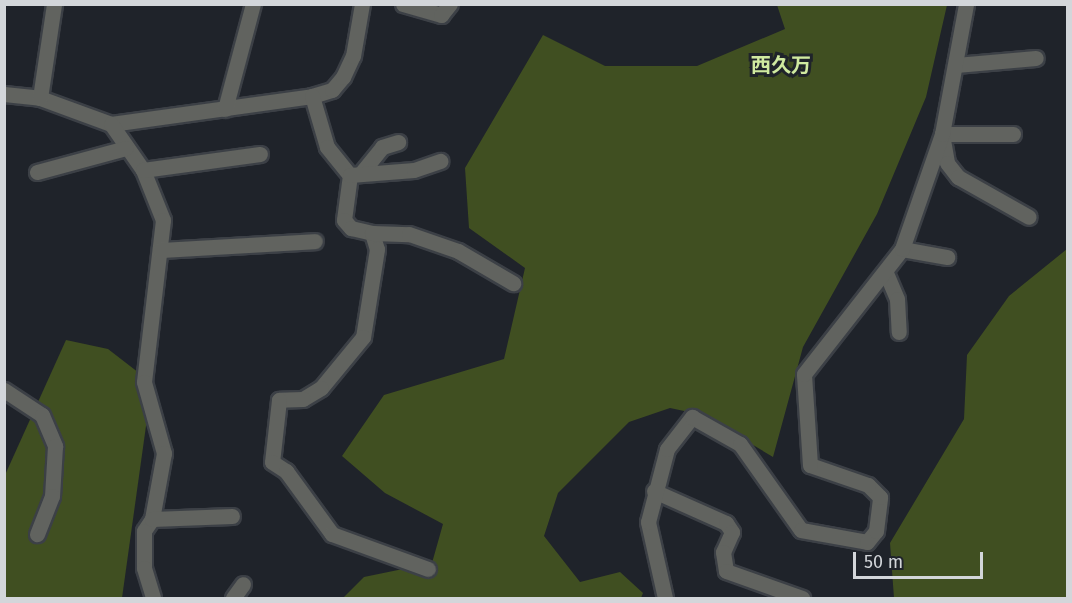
<!DOCTYPE html>
<meta charset="utf-8">
<style>
body{margin:0}
#map{position:relative;width:1072px;height:603px;overflow:hidden;background:#1f232a;font-family:"Fira Sans","Noto Sans JP",sans-serif}
div>[style]{position:absolute}
.green>*{inset:0;background:#404f21}
.roads{filter:drop-shadow(2px 0 #3c4046) drop-shadow(-2px 0 #3c4046) drop-shadow(0 2px #3c4046) drop-shadow(0 -2px #3c4046)}
.minor>*{height:15px;margin:-7.5px;padding:0 7.5px;transform-origin:7.5px;border-radius:7.5px;background:#61635f}
span{translate:-50% -50%;white-space:nowrap;text-align:center;line-height:1.15;-webkit-text-stroke:6px #1f232a;paint-order:stroke}
.quarter-label{font-size:20px;color:#d0eaa0;font-weight:700}
.frame{position:absolute;inset:0;border:6px solid #d3d6da;pointer-events:none}
.scale{position:absolute;left:853px;top:552px;width:130px;height:27px;box-sizing:border-box;border:3px solid #d3d6da;border-top:0;padding-left:8px;font-size:18px;line-height:21px;white-space:nowrap;color:#d3d6da;-webkit-text-stroke:4px #1f232a;paint-order:stroke}
</style>
<div id="map">
<div class="green">
<i style="clip-path:polygon(777px 5px,947px 5px,926px 97px,877px 214px,803px 347px,773px 457px,703px 415px,670px 408px,629px 422px,558px 493px,544px 536px,580px 582px,620px 572px,643px 593px,641px 598px,343px 598px,364px 577px,432px 563px,443px 524px,385px 493px,342px 456px,384px 395px,504px 359px,525px 268px,469px 228px,465px 168px,543px 35px,605px 66px,697px 66px,785px 29px)"></i>
<i style="clip-path:polygon(1067px 249px,1067px 598px,894px 598px,890px 543px,964px 419px,967px 355px,1009px 296px)"></i>
<i style="clip-path:polygon(66px 340px,108px 349px,152px 383px,122px 598px,5px 598px,5px 475px)"></i>
</div>
<div class="roads">
<div class="minor">
<i style="left:403px;top:4px;width:40px;rotate:16deg"></i>
<i style="left:441px;top:15px;width:14px;rotate:-51deg"></i>
<i style="left:956px;top:65px;width:80px;rotate:-5deg"></i>
<i style="left:4px;top:94px;width:36px;rotate:6deg"></i>
<i style="left:40px;top:98px;width:76px;rotate:20.1deg"></i>
<i style="left:111px;top:124px;width:203px;rotate:-7.9deg"></i>
<i style="left:312px;top:96px;width:21px;rotate:-17deg"></i>
<i style="left:332px;top:90px;width:17px;rotate:-50deg"></i>
<i style="left:343px;top:77px;width:23px;rotate:-65deg"></i>
<i style="left:353px;top:56px;width:53px;rotate:-80.2deg"></i>
<i style="left:312px;top:96px;width:53px;rotate:73.6deg"></i>
<i style="left:327px;top:147px;width:36px;rotate:51deg"></i>
<i style="left:40px;top:98px;width:95px;rotate:-81.5deg"></i>
<i style="left:225px;top:109px;width:109px;rotate:-75.1deg"></i>
<i style="left:111px;top:124px;width:56px;rotate:55.2deg"></i>
<i style="left:143px;top:170px;width:54px;rotate:68.2deg"></i>
<i style="left:163px;top:220px;width:163px;rotate:96.7deg"></i>
<i style="left:144px;top:382px;width:74px;rotate:74.3deg"></i>
<i style="left:164px;top:453px;width:67px;rotate:100.3deg"></i>
<i style="left:152px;top:519px;width:14px;rotate:124deg"></i>
<i style="left:144px;top:531px;width:37px;rotate:90deg"></i>
<i style="left:144px;top:568px;width:31px;rotate:73deg"></i>
<i style="left:1013px;top:134px;width:71px;rotate:180deg"></i>
<i style="left:942px;top:134px;width:29px;rotate:80deg"></i>
<i style="left:947px;top:163px;width:18px;rotate:52deg"></i>
<i style="left:958px;top:177px;width:81px;rotate:29.4deg"></i>
<i style="left:143px;top:170px;width:118px;rotate:-7.8deg"></i>
<i style="left:37px;top:172px;width:92px;rotate:-15.1deg"></i>
<i style="left:362px;top:172px;width:32px;rotate:-51deg"></i>
<i style="left:382px;top:147px;width:17px;rotate:-17deg"></i>
<i style="left:350px;top:175px;width:45px;rotate:97.6deg"></i>
<i style="left:344px;top:220px;width:11px;rotate:49deg"></i>
<i style="left:351px;top:228px;width:22px;rotate:13deg"></i>
<i style="left:372px;top:233px;width:17px;rotate:73deg"></i>
<i style="left:377px;top:249px;width:89px;rotate:99deg"></i>
<i style="left:363px;top:337px;width:66px;rotate:129.5deg"></i>
<i style="left:321px;top:388px;width:21px;rotate:149deg"></i>
<i style="left:303px;top:399px;width:24px;rotate:178deg"></i>
<i style="left:279px;top:400px;width:62px;rotate:96.4deg"></i>
<i style="left:272px;top:462px;width:17px;rotate:33deg"></i>
<i style="left:286px;top:471px;width:78px;rotate:53.9deg"></i>
<i style="left:332px;top:534px;width:102px;rotate:20deg"></i>
<i style="left:350px;top:175px;width:64px;rotate:-4.5deg"></i>
<i style="left:414px;top:170px;width:28px;rotate:-19deg"></i>
<i style="left:372px;top:233px;width:37px;rotate:2deg"></i>
<i style="left:409px;top:234px;width:52px;rotate:19.1deg"></i>
<i style="left:458px;top:251px;width:64px;rotate:30.2deg"></i>
<i style="left:902px;top:249px;width:46px;rotate:10.1deg"></i>
<i style="left:160px;top:250px;width:155px;rotate:-3.3deg"></i>
<i style="left:886px;top:273px;width:28px;rotate:67deg"></i>
<i style="left:897px;top:299px;width:33px;rotate:87deg"></i>
<i style="left:4px;top:390px;width:45px;rotate:33.3deg"></i>
<i style="left:42px;top:415px;width:34px;rotate:67deg"></i>
<i style="left:55px;top:446px;width:50px;rotate:93.4deg"></i>
<i style="left:52px;top:496px;width:41px;rotate:111.5deg"></i>
<i style="left:654px;top:491px;width:79px;rotate:24deg"></i>
<i style="left:726px;top:523px;width:11px;rotate:56deg"></i>
<i style="left:732px;top:532px;width:22px;rotate:114deg"></i>
<i style="left:723px;top:552px;width:19px;rotate:81deg"></i>
<i style="left:726px;top:571px;width:81px;rotate:19.6deg"></i>
<i style="left:152px;top:519px;width:80px;rotate:-2.1deg"></i>
<i style="left:233px;top:598px;width:17px;rotate:-54deg"></i>
<i style="left:665px;top:598px;width:78px;rotate:-102.6deg"></i>
<i style="left:648px;top:522px;width:75px;rotate:-75.4deg"></i>
<i style="left:667px;top:449px;width:41px;rotate:-52deg"></i>
<i style="left:692px;top:417px;width:55px;rotate:29.4deg"></i>
<i style="left:740px;top:444px;width:105px;rotate:54.7deg"></i>
<i style="left:801px;top:530px;width:67px;rotate:10.3deg"></i>
<i style="left:867px;top:542px;width:14px;rotate:-51deg"></i>
<i style="left:876px;top:531px;width:34px;rotate:-83deg"></i>
<i style="left:880px;top:497px;width:17px;rotate:-135deg"></i>
<i style="left:868px;top:485px;width:61px;rotate:-161deg"></i>
<i style="left:810px;top:465px;width:91px;rotate:-93.8deg"></i>
<i style="left:804px;top:374px;width:159px;rotate:-51.9deg"></i>
<i style="left:902px;top:249px;width:122px;rotate:-70.8deg"></i>
<i style="left:942px;top:134px;width:132px;rotate:-79.5deg"></i>
</div>
</div>
<div class="quarter-label">
<span style="left:781px;top:65px">西久万</span>
</div>
<div class="frame"></div>
<div class="scale">50 m</div>
</div>
